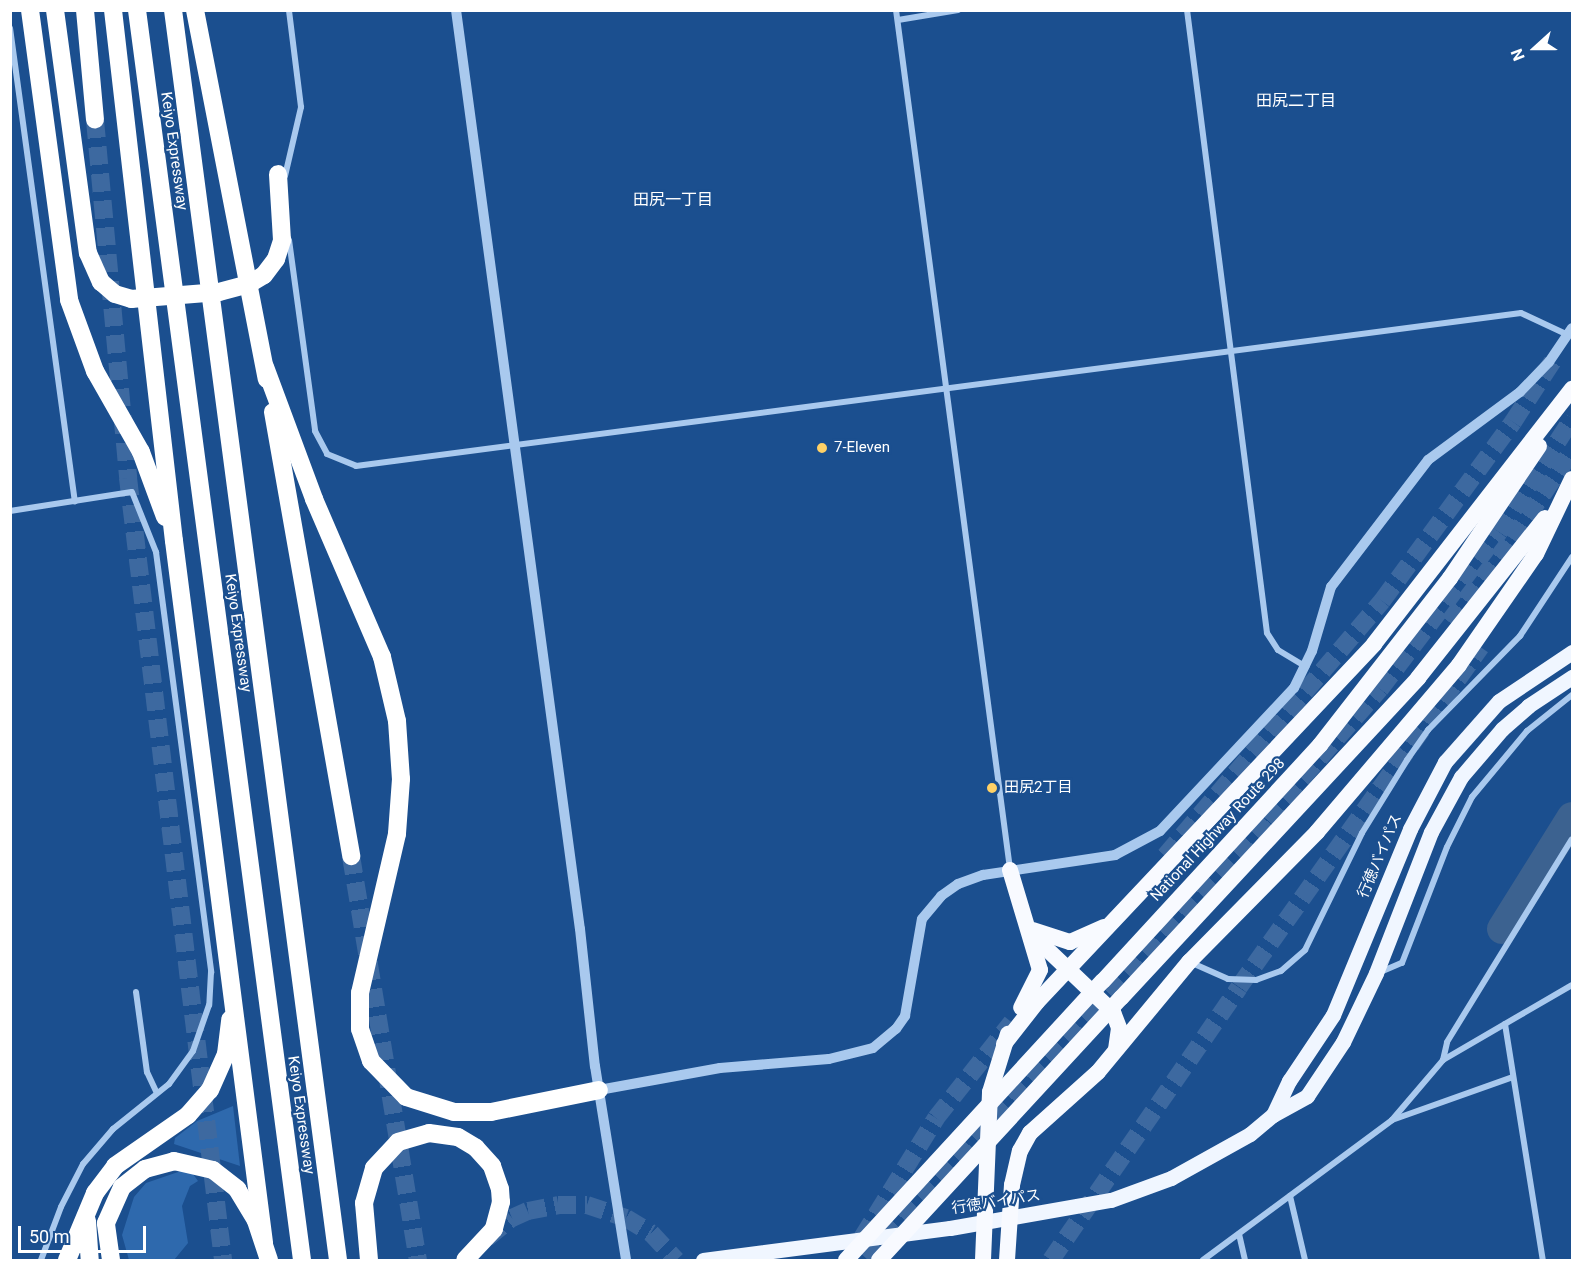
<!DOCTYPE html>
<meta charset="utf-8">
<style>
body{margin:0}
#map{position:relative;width:1583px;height:1271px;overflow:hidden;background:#1b4f8f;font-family:Roboto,"Noto Sans JP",sans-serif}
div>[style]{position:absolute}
.green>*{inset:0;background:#2e69ad}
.river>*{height:30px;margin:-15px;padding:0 15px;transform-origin:15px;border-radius:15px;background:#3c6290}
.motorway-tunnel>*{height:18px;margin-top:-9px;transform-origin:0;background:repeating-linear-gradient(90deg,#3d69a0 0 18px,transparent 0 27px)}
.minor>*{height:6px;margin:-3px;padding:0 3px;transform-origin:3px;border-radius:3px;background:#a9c9ee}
.tertiary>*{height:10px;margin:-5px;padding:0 5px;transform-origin:5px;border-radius:5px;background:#a9c9ee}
.primary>*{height:15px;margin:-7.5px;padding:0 7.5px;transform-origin:7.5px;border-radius:7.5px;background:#f0f6ff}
.trunk>*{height:16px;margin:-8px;padding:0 8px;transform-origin:8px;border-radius:8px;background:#f8faff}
.motorway>*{height:18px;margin:-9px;padding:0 9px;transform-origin:9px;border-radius:9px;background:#fff}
.trunk-bridge>*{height:16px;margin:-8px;padding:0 8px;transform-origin:8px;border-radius:8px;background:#f8faff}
.motorway-bridge>*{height:18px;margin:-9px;padding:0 9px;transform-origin:9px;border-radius:9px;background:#fff}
.dots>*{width:16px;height:16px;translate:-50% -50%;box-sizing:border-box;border:3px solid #1b4f8f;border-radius:50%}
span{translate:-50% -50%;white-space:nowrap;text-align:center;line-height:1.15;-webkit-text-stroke:4.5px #1b4f8f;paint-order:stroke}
.street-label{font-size:15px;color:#fff}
.poi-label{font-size:15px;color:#fff}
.left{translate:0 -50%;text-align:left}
.neighbourhood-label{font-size:16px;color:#fff}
.frame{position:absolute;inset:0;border:12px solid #fff;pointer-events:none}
.north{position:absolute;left:1505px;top:18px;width:60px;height:60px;-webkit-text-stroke:4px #1b4f8f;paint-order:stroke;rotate:249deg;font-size:16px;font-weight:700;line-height:24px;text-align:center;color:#fff}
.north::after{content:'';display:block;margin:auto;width:21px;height:27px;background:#fff;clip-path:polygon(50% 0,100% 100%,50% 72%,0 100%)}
.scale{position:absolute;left:18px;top:1226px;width:128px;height:27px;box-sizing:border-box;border:3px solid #fff;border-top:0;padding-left:8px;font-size:18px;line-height:21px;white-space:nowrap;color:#fff;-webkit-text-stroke:4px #1b4f8f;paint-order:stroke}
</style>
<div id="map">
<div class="green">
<i style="clip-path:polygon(233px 1106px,240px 1166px,174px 1144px,175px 1138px,197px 1121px)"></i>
<i style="clip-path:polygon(181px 1171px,193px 1174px,198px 1181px,190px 1186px,182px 1206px,188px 1243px,174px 1260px,129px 1260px,122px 1235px,134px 1197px,146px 1183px)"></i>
</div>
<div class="river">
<i style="left:1502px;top:929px;width:132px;rotate:-58deg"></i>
</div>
<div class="motorway-tunnel">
<i style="left:95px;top:120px;width:360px;rotate:84.7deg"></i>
<i style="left:128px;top:478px;width:788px;rotate:83.07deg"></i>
<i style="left:1449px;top:622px;width:104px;rotate:-52.8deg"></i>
<i style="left:1512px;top:539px;width:107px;rotate:-55.7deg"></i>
<i style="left:351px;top:856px;width:410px;rotate:80.6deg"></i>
<i style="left:1165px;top:856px;width:335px;rotate:-49.6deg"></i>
<i style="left:1382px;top:601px;width:222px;rotate:-53.8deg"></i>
<i style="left:1513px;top:422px;width:79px;rotate:-56.9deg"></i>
<i style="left:1087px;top:1010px;width:262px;rotate:-46.9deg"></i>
<i style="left:1266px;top:819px;width:173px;rotate:-48.8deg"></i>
<i style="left:1380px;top:689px;width:197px;rotate:-52.8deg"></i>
<i style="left:1499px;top:532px;width:135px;rotate:-57.1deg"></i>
<i style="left:487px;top:1238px;width:32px;rotate:-39deg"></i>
<i style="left:512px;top:1218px;width:17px;rotate:-24deg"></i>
<i style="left:528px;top:1211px;width:31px;rotate:-11deg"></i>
<i style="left:558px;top:1205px;width:29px"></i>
<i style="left:587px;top:1205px;width:41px;rotate:18.4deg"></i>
<i style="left:626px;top:1218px;width:29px;rotate:31deg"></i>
<i style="left:651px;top:1233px;width:37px;rotate:47deg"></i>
<i style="left:862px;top:1238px;width:141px;rotate:-58.3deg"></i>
<i style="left:936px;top:1118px;width:122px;rotate:-51.6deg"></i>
<i style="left:868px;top:1260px;width:335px;rotate:-47.3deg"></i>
<i style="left:1051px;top:1260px;width:331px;rotate:-55.4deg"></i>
<i style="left:1239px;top:987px;width:417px;rotate:-54.6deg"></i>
</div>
<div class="minor">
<i style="left:896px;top:10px;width:867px;rotate:82.44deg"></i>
<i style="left:1187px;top:10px;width:628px;rotate:82.68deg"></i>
<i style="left:1267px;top:633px;width:20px;rotate:57deg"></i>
<i style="left:1278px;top:650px;width:33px;rotate:31deg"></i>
<i style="left:898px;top:20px;width:61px;rotate:-9.5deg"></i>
<i style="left:10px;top:28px;width:478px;rotate:82.2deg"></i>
<i style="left:285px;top:176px;width:71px;rotate:-76.9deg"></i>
<i style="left:301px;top:107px;width:98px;rotate:-97.1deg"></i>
<i style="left:289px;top:240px;width:193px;rotate:82.2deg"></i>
<i style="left:315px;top:431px;width:26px;rotate:62deg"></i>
<i style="left:327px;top:454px;width:31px;rotate:22deg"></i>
<i style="left:356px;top:466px;width:1175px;rotate:-7.48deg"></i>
<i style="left:1521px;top:313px;width:52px;rotate:25.1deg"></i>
<i style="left:10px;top:511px;width:123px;rotate:-8.9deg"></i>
<i style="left:132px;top:492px;width:65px;rotate:68.2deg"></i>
<i style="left:156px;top:552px;width:424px;rotate:82.5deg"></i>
<i style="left:211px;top:972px;width:33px;rotate:93deg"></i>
<i style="left:209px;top:1005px;width:49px;rotate:109.2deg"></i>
<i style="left:193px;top:1051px;width:41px;rotate:126deg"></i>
<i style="left:169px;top:1084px;width:72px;rotate:141.2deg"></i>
<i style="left:113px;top:1129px;width:46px;rotate:130.6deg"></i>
<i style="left:83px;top:1164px;width:48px;rotate:117.1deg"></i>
<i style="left:61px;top:1207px;width:57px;rotate:110.7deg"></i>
<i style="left:1192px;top:963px;width:39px;rotate:24deg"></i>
<i style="left:1228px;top:979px;width:28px;rotate:2deg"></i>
<i style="left:1256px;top:980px;width:27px;rotate:-20deg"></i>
<i style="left:1281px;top:971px;width:32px;rotate:-41deg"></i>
<i style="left:1305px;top:950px;width:130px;rotate:-64deg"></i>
<i style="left:1362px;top:833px;width:86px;rotate:-58.3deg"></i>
<i style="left:1407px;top:760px;width:37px;rotate:-55deg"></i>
<i style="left:1428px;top:730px;width:132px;rotate:-45.6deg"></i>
<i style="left:1520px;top:636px;width:95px;rotate:-56.6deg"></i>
<i style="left:1378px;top:973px;width:26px;rotate:-23deg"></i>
<i style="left:1402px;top:963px;width:124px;rotate:-68.8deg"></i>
<i style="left:1447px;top:847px;width:56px;rotate:-63.4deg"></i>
<i style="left:1472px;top:797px;width:86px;rotate:-50.2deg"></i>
<i style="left:1527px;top:731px;width:58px;rotate:-38.7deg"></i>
<i style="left:136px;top:992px;width:81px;rotate:82.2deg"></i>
<i style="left:147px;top:1072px;width:23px;rotate:65deg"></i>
<i style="left:1505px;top:1024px;width:239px;rotate:80.9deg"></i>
<i style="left:1443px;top:1060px;width:18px;rotate:-77deg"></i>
<i style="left:1447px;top:1042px;width:238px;rotate:-58.4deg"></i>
<i style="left:1392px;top:1120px;width:128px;rotate:-19.6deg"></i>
<i style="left:1290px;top:1196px;width:66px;rotate:76.8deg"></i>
<i style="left:1239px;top:1234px;width:27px;rotate:77deg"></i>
<i style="left:1203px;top:1260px;width:235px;rotate:-36.5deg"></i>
<i style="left:1392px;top:1120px;width:79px;rotate:-49.6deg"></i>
<i style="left:1443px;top:1060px;width:149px;rotate:-30.2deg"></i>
</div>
<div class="tertiary">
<i style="left:456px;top:10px;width:927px;rotate:82.32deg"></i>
<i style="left:580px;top:929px;width:138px;rotate:83.8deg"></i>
<i style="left:595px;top:1066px;width:196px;rotate:80.9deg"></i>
<i style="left:599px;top:1090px;width:123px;rotate:-10.3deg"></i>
<i style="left:720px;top:1068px;width:109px;rotate:-4.7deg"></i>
<i style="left:829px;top:1059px;width:45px;rotate:-14deg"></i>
<i style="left:873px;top:1048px;width:30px;rotate:-40deg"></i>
<i style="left:896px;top:1029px;width:16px;rotate:-55deg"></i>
<i style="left:905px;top:1016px;width:98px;rotate:-80.1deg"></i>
<i style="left:922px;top:919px;width:30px;rotate:-50deg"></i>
<i style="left:941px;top:896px;width:21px;rotate:-35deg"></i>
<i style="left:958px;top:884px;width:27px;rotate:-20deg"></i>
<i style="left:983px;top:875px;width:134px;rotate:-8.6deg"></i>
<i style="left:1115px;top:855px;width:51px;rotate:-28.1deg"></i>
<i style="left:1160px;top:831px;width:196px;rotate:-46.9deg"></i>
<i style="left:1294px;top:688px;width:41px;rotate:-64.1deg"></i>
<i style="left:1312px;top:651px;width:67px;rotate:-73.5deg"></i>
<i style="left:1331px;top:587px;width:160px;rotate:-52.6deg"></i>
<i style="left:1428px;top:460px;width:114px;rotate:-36.5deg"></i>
<i style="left:1520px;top:392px;width:42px;rotate:-46deg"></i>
<i style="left:1549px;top:362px;width:41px;rotate:-55.9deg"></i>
</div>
<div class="primary">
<i style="left:1273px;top:1115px;width:38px;rotate:-65deg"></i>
<i style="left:1289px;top:1081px;width:79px;rotate:-56.3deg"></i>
<i style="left:1333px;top:1015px;width:201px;rotate:-67.5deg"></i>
<i style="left:1410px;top:829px;width:76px;rotate:-62.4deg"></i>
<i style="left:1445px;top:762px;width:81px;rotate:-48.5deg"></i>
<i style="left:1499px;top:701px;width:88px;rotate:-33.9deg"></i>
<i style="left:703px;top:1260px;width:249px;rotate:-7.4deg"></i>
<i style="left:950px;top:1228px;width:163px;rotate:-9.9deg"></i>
<i style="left:1111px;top:1200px;width:64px;rotate:-20.1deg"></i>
<i style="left:1171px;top:1178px;width:90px;rotate:-29.1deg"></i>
<i style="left:1250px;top:1134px;width:30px;rotate:-40deg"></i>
<i style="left:1273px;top:1115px;width:39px;rotate:-29deg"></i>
<i style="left:1307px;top:1096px;width:65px;rotate:-56.3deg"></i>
<i style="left:1343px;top:1042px;width:76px;rotate:-64.4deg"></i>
<i style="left:1376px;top:973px;width:151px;rotate:-68.7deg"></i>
<i style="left:1431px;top:832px;width:63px;rotate:-61.4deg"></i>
<i style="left:1461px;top:777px;width:63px;rotate:-49.5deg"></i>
<i style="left:1502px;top:729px;width:35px;rotate:-41deg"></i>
<i style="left:1528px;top:706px;width:53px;rotate:-33.4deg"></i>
</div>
<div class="trunk">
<i style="left:1010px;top:870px;width:104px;rotate:73.3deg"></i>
<i style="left:1040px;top:970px;width:42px;rotate:116.6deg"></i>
<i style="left:1033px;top:930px;width:39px;rotate:18deg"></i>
<i style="left:1070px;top:942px;width:37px;rotate:-24deg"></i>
<i style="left:1030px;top:933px;width:115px;rotate:43.6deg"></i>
<i style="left:1113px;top:1012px;width:17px;rotate:69deg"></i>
<i style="left:1119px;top:1028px;width:21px;rotate:98deg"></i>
<i style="left:1103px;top:981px;width:321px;rotate:-47.4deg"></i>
<i style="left:1320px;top:745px;width:212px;rotate:-52.1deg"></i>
<i style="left:1450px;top:578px;width:159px;rotate:-56deg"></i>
<i style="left:1121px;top:998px;width:437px;rotate:-47.1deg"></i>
<i style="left:1418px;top:678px;width:204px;rotate:-51.6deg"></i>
<i style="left:1004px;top:1044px;width:53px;rotate:-51.8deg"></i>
<i style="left:1037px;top:1002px;width:492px;rotate:-46.7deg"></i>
<i style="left:1374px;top:644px;width:323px;rotate:-52.2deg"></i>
<i style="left:983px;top:1260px;width:168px;rotate:-87.6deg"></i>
<i style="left:990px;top:1092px;width:61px;rotate:-72.8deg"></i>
<i style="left:1007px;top:1260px;width:75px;rotate:-86.2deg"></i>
<i style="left:1012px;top:1185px;width:35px;rotate:-77deg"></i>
<i style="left:1020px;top:1151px;width:21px;rotate:-61deg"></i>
<i style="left:1030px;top:1133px;width:91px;rotate:-41.9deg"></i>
<i style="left:1098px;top:1072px;width:143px;rotate:-50.4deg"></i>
<i style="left:1189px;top:962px;width:182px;rotate:-45.4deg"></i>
<i style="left:1317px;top:832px;width:219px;rotate:-49.6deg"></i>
<i style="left:1459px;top:665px;width:135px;rotate:-55.3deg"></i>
<i style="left:1536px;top:554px;width:83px;rotate:-64.4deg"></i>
</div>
<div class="motorway">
<i style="left:30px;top:10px;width:293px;rotate:82.3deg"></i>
<i style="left:69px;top:300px;width:76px;rotate:69.9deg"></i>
<i style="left:95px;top:371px;width:93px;rotate:60.4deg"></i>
<i style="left:141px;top:452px;width:69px;rotate:69.7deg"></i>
<i style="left:55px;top:10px;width:245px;rotate:82.3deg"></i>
<i style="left:88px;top:253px;width:32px;rotate:66deg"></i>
<i style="left:101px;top:282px;width:18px;rotate:41deg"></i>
<i style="left:115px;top:294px;width:17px;rotate:17deg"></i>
<i style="left:85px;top:10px;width:110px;rotate:84.8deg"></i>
<i style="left:113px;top:10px;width:534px;rotate:83.45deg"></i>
<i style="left:174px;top:541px;width:708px;rotate:82.69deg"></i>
<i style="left:137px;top:10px;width:1261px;rotate:82.48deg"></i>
<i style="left:173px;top:10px;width:1261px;rotate:82.48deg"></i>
<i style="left:195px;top:10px;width:376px;rotate:79deg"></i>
<i style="left:265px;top:367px;width:141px;rotate:69.6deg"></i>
<i style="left:314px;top:499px;width:172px;rotate:66.7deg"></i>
<i style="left:382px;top:657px;width:66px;rotate:76.8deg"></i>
<i style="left:397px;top:721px;width:58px;rotate:86.1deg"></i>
<i style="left:401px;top:779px;width:55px;rotate:94.2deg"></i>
<i style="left:397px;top:834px;width:163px;rotate:103.1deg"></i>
<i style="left:360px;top:993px;width:36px;rotate:90deg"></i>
<i style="left:360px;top:1029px;width:34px;rotate:71deg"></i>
<i style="left:371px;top:1061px;width:50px;rotate:45.8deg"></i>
<i style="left:406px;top:1097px;width:50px;rotate:17.4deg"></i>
<i style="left:454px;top:1112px;width:37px"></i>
<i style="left:491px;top:1112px;width:110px;rotate:-11.5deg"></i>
<i style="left:273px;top:412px;width:451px;rotate:80deg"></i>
<i style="left:87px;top:1221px;width:39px;rotate:86deg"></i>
<i style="left:67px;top:1260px;width:73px;rotate:-67.3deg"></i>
<i style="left:95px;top:1193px;width:34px;rotate:-53deg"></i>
<i style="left:115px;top:1166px;width:89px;rotate:-34.9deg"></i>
<i style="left:188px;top:1115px;width:33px;rotate:-49deg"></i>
<i style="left:210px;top:1090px;width:39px;rotate:-66deg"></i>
<i style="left:226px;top:1054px;width:35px;rotate:-83deg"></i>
<i style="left:111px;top:1260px;width:37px;rotate:-98deg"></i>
<i style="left:106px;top:1223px;width:39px;rotate:-66deg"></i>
<i style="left:122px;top:1187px;width:29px;rotate:-38deg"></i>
<i style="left:145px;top:1169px;width:30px;rotate:-15deg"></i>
<i style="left:174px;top:1161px;width:40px;rotate:13deg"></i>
<i style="left:213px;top:1170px;width:31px;rotate:38deg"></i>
<i style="left:237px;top:1189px;width:37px;rotate:59deg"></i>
<i style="left:256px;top:1221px;width:41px;rotate:71.6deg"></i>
<i style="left:369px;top:1260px;width:57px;rotate:-95deg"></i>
<i style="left:364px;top:1203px;width:36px;rotate:-74deg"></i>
<i style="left:374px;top:1168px;width:35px;rotate:-47deg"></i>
<i style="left:398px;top:1142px;width:32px;rotate:-16deg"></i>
<i style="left:429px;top:1133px;width:29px;rotate:8deg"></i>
<i style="left:458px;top:1137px;width:21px;rotate:31deg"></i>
<i style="left:476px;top:1148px;width:24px;rotate:48deg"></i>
<i style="left:492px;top:1166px;width:24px;rotate:71deg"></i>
<i style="left:500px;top:1189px;width:13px;rotate:86deg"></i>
<i style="left:501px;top:1202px;width:28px;rotate:105deg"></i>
<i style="left:494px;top:1229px;width:42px;rotate:133.1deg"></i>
</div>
<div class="trunk-bridge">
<i style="left:846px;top:1260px;width:379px;rotate:-47.4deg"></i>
<i style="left:879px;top:1260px;width:357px;rotate:-47.3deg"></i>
</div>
<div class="motorway-bridge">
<i style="left:131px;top:299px;width:88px;rotate:-4.5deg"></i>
<i style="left:219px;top:292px;width:31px;rotate:-15deg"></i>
<i style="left:249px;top:284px;width:17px;rotate:-31deg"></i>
<i style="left:264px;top:275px;width:20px;rotate:-53deg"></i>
<i style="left:276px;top:259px;width:20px;rotate:-72deg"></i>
<i style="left:282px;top:240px;width:66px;rotate:-93.5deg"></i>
</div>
<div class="dots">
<i style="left:822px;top:448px;background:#ffd166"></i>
<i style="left:992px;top:788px;background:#ffd166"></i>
</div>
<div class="street-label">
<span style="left:174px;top:151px;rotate:82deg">Keiyo Expressway</span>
<span style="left:238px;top:633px;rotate:82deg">Keiyo Expressway</span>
<span style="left:1218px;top:830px;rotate:-47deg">National Highway Route 298</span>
<span style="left:1380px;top:856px;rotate:-67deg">行徳バイパス</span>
<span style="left:301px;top:1115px;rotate:82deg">Keiyo Expressway</span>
<span style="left:996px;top:1202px;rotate:-9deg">行徳バイパス</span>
</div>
<div class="poi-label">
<span class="left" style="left:834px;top:448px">7-Eleven</span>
<span class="left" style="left:1004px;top:788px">田尻2丁目</span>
</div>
<div class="neighbourhood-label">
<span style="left:1296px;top:101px">田尻二丁目</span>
<span style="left:673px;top:200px">田尻一丁目</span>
</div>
<div class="frame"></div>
<div class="north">N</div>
<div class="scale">50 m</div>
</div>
